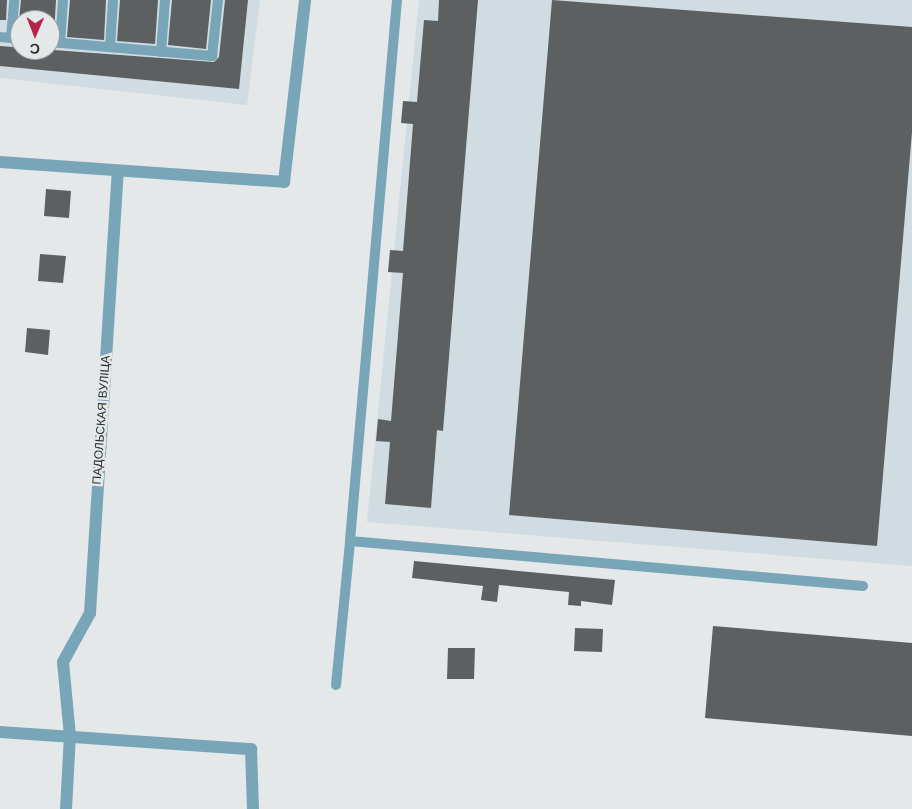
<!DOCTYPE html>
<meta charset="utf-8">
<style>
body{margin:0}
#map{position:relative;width:912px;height:809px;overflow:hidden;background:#e4e8e9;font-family:"Work Sans",sans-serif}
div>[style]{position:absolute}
.built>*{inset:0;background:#d0dce1}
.building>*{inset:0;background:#5d6061}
.lane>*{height:10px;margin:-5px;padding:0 5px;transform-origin:5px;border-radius:5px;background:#78a6b8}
.street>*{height:12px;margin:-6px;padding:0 6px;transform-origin:6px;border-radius:6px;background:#78a6b8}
span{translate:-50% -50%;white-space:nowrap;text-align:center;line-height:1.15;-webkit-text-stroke:5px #e4e8e9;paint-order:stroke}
.street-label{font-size:12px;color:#2c2d2d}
.north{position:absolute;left:10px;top:10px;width:50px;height:50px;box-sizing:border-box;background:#e4e8e9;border:1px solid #9a9d9e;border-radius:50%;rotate:181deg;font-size:14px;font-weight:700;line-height:20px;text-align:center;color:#2c2d2d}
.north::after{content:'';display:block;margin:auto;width:18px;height:22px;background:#b62548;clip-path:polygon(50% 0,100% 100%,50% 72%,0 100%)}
</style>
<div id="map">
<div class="built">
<i style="clip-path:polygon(evenodd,0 0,260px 0,247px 105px,0 78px,0 0,20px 20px,50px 20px,50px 50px,20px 50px,20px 20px)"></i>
<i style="clip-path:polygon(419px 0,912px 0,912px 566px,367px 522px)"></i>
</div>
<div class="building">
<i style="clip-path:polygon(0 0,7px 0,6px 20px,0 20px)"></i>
<i style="clip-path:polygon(21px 0,56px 0,54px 35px,50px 35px,50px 20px,19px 20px)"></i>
<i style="clip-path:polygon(70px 0,106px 0,104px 40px,67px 37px)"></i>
<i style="clip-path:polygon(120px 0,158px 0,155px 44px,117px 41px)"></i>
<i style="clip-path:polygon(172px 0,211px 0,206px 49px,168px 45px)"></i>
<i style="clip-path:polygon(225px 0,248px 0,239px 89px,0 66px,0 46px,214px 62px,219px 57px)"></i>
<i style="clip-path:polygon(439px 0,478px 0,443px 431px,437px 430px,431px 508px,385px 504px,390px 442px,376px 441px,378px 419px,391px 421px,403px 273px,388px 272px,390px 250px,403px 251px,413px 124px,401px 123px,403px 101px,417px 102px,424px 20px,438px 21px)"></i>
<i style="clip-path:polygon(552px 0,912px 27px,912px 132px,877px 546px,509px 515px)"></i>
<i style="clip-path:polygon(46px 189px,71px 191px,69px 218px,44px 216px)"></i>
<i style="clip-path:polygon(40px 254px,66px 256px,63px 283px,38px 281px)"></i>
<i style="clip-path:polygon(27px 328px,50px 330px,48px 355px,25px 352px)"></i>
<i style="clip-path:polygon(414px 561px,615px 580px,612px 605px,581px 601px,581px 606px,568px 605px,569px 592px,499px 585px,497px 602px,481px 600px,483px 586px,412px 578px)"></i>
<i style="clip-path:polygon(713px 626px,912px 643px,912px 736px,705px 718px)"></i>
<i style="clip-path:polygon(575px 628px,603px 629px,602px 652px,574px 651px)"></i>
<i style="clip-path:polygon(448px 648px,475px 648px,474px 679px,447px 679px)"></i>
</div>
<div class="lane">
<i style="left:397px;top:0;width:543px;rotate:94.97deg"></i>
<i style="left:350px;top:541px;width:515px;rotate:5.01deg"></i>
<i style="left:0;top:37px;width:20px;rotate:6deg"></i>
<i style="left:11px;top:38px;width:38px;rotate:-85deg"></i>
<i style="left:50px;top:42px;width:163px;rotate:4.9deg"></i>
<i style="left:212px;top:56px;width:56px;rotate:-83.9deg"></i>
<i style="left:60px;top:43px;width:43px;rotate:-86deg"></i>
<i style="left:110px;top:47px;width:47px;rotate:-86.3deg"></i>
<i style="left:161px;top:52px;width:52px;rotate:-85.6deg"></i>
<i style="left:336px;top:685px;width:145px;rotate:-84.4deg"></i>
</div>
<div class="street">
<i style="left:0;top:162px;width:285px;rotate:4deg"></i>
<i style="left:284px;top:182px;width:183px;rotate:-83.4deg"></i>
<i style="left:0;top:732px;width:252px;rotate:3.9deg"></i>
<i style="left:251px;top:749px;width:60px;rotate:88.1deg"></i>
<i style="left:66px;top:809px;width:73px;rotate:-86.9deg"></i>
<i style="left:70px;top:736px;width:74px;rotate:-95.4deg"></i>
<i style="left:63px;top:662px;width:56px;rotate:-61.1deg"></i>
<i style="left:90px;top:613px;width:442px;rotate:-86.4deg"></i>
</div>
<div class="street-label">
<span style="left:102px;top:420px;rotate:-86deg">ПАДОЛЬСКАЯ ВУЛІЦА</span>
</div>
<div class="north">С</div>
</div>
